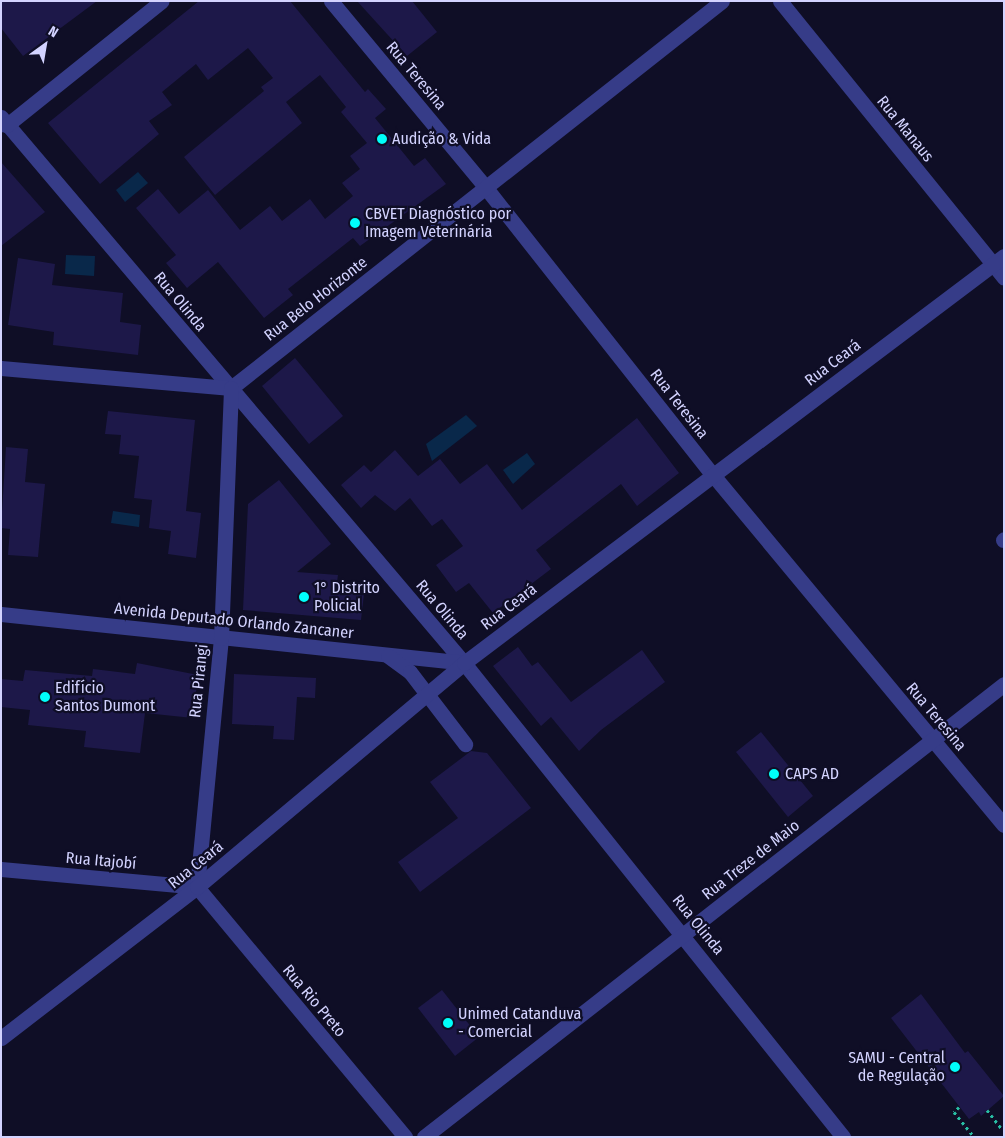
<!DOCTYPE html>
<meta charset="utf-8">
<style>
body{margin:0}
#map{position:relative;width:1005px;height:1138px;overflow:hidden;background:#0f0e26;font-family:"Fira Sans Condensed",sans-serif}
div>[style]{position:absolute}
.water>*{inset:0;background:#09284a}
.building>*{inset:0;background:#1d1849}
.path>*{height:3px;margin-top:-1.5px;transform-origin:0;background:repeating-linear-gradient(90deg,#28bea4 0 2.5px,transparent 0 6.5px)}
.minor>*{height:15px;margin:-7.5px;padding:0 7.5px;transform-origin:7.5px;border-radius:7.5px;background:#363c88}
.dots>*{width:14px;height:14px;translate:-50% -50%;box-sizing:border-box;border:2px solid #0f0e26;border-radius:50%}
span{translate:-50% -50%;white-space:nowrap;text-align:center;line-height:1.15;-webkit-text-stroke:4.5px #0f0e26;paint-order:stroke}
.street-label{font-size:16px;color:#d3d3ff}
.poi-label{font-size:16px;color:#d3d3ff}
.left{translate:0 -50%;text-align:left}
.right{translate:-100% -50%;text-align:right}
.frame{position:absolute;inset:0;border:2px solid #d3d3ff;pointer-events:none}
.north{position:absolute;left:20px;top:20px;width:50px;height:50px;-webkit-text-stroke:4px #0f0e26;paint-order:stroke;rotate:32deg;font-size:14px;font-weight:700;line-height:20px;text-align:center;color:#d3d3ff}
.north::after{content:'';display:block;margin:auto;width:18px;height:22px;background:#d3d3ff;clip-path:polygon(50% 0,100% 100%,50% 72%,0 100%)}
</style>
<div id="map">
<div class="water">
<i style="clip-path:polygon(138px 172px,148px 183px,125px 202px,116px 190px)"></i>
<i style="clip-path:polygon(66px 255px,95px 256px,94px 276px,65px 274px)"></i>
<i style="clip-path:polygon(466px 415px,477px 426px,432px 461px,426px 444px)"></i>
<i style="clip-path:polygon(527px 453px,535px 464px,513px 484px,503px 470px)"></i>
<i style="clip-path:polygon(113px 511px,140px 515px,139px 527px,111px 523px)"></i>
</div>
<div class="building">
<i style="clip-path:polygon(1px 1px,97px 1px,23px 56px,1px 28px)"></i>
<i style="clip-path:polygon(199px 1px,290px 1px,365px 92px,368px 89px,386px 109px,375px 118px,414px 166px,425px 158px,446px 184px,360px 246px,353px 238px,288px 289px,293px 295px,264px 318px,218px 262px,187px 288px,166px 263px,176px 255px,136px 208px,158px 189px,179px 214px,208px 190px,240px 230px,270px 206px,282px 221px,310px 199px,325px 219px,353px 196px,342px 183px,360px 169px,350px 156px,367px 143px,341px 112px,346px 107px,320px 75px,286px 102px,302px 123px,215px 195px,184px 157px,264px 91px,261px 87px,273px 78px,248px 48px,208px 80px,196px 64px,162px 92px,172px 105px,149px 121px,159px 134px,100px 184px,48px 123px)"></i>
<i style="clip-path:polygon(357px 1px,412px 1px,437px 32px,407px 56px)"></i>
<i style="clip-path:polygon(1px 162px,45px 212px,1px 246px)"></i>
<i style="clip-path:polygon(18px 258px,55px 264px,52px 285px,123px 293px,120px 322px,141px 325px,138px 355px,53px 345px,54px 332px,8px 325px)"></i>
<i style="clip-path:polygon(295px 358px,343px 416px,309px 444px,262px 386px)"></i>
<i style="clip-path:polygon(108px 411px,195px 420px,186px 511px,201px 513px,196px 558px,168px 554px,171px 531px,149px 528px,152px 500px,134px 498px,139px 456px,119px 454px,121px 435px,105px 434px)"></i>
<i style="clip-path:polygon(637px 418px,679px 473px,637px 506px,621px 484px,536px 550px,551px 569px,493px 613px,469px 583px,456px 592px,436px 565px,463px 546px,442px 519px,432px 526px,410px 498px,395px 511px,375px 495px,361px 508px,341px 485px,364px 465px,371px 472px,395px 450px,418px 476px,440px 459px,460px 484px,487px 464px,522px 510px)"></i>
<i style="clip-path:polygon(6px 447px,28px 449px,25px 482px,45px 484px,38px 557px,8px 555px,10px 529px,1px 528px)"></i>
<i style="clip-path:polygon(279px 480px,331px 544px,297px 572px,338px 575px,337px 582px,365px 585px,361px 620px,243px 610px,248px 504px)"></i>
<i style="clip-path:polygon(518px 647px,532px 666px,538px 662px,571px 702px,642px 650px,665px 682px,601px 730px,579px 751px,551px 717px,541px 726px,493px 666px)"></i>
<i style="clip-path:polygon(137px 663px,198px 675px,193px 718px,145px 713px,140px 753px,84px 747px,86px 731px,28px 725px,30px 710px,1px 707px,1px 679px,23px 681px,25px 670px,92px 676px,93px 669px,135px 674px)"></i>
<i style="clip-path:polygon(234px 674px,316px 678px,315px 698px,297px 697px,294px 740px,273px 739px,274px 726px,232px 724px)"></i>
<i style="clip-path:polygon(761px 732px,813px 796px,788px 817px,736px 752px)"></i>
<i style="clip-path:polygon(471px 751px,487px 753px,531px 808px,420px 892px,398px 862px,458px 818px,430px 782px)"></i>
<i style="clip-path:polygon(442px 990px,479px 1037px,455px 1056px,418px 1008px)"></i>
<i style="clip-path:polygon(921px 994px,965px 1053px,968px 1051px,1004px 1096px,981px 1116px,979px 1112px,969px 1119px,891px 1018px)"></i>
</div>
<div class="path">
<i style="left:959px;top:1107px;width:7px;rotate:135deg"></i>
<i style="left:954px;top:1112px;width:32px;rotate:51deg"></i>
<i style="left:987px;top:1110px;width:23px;rotate:52deg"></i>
</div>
<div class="minor">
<i style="left:331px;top:1px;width:243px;rotate:50.3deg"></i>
<i style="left:486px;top:188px;width:366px;rotate:51.7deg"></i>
<i style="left:713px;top:475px;width:455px;rotate:50.3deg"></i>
<i style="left:780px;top:1px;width:356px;rotate:51deg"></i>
<i style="left:1px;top:117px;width:716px;rotate:49.7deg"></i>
<i style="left:464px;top:663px;width:607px;rotate:51.35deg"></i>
<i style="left:1px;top:124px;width:6px;rotate:9deg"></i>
<i style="left:7px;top:125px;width:198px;rotate:-38.7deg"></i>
<i style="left:1px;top:368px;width:231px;rotate:5deg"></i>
<i style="left:231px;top:388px;width:625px;rotate:-38.24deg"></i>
<i style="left:1003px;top:540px;width:1px;rotate:-45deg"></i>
<i style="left:1px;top:614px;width:466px;rotate:6deg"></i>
<i style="left:388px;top:656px;width:27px;rotate:36deg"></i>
<i style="left:410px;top:672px;width:91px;rotate:52.6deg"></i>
<i style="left:1px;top:869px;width:197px;rotate:5.2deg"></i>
<i style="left:197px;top:887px;width:250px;rotate:-84.5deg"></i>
<i style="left:221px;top:638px;width:250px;rotate:-87.7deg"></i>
<i style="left:197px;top:887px;width:325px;rotate:50.2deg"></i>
<i style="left:1px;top:1038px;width:247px;rotate:-37.6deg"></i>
<i style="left:197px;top:887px;width:349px;rotate:-40deg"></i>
<i style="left:464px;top:663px;width:676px;rotate:-37.01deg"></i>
<i style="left:424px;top:1137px;width:736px;rotate:-37.99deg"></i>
</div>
<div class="dots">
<i style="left:382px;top:139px;background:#00fefa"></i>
<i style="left:355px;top:223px;background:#00fefa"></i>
<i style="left:304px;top:597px;background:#00fefa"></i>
<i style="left:45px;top:697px;background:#00fefa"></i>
<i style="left:774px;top:774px;background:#00fefa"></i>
<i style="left:448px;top:1023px;background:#00fefa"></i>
<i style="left:955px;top:1067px;background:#00fefa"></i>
</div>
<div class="street-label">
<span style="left:416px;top:76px;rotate:50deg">Rua Teresina</span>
<span style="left:905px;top:129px;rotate:51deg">Rua Manaus</span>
<span style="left:316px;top:299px;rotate:-38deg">Rua Belo Horizonte</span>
<span style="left:180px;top:302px;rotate:50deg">Rua Olinda</span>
<span style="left:833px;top:363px;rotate:-37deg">Rua Ceará</span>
<span style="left:679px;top:404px;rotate:52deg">Rua Teresina</span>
<span style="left:509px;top:607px;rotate:-37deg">Rua Ceará</span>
<span style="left:442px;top:610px;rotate:50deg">Rua Olinda</span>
<span style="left:234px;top:621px;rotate:6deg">Avenida Deputado Orlando Zancaner</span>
<span style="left:199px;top:681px;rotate:-84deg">Rua Pirangi</span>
<span style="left:936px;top:717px;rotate:50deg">Rua Teresina</span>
<span style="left:751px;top:860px;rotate:-38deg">Rua Treze de Maio</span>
<span style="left:101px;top:861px;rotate:5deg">Rua Itajobí</span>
<span style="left:196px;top:865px;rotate:-39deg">Rua Ceará</span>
<span style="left:698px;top:925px;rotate:51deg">Rua Olinda</span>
<span style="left:314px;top:1001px;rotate:50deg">Rua Rio Preto</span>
</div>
<div class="poi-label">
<span class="left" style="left:392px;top:139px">Audição &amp; Vida</span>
<span class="left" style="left:365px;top:223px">CBVET Diagnóstico por<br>Imagem Veterinária</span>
<span class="left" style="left:314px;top:597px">1° Distrito<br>Policial</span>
<span class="left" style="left:55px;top:697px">Edifício<br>Santos Dumont</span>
<span class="left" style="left:785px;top:774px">CAPS AD</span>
<span class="left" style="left:458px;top:1023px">Unimed Catanduva<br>- Comercial</span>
<span class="right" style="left:945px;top:1067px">SAMU - Central<br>de Regulação</span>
</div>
<div class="frame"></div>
<div class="north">N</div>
</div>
